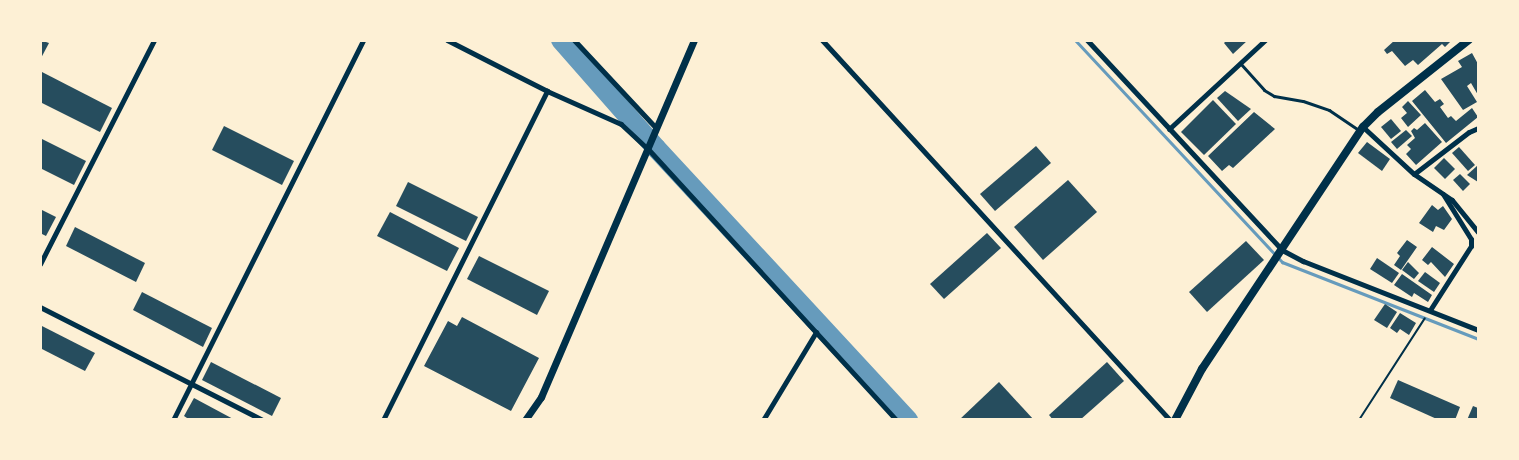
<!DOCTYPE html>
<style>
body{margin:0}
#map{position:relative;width:1519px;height:460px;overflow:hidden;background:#fdf0d5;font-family:"Archivo Narrow",sans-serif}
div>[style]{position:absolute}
.stream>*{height:3px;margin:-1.5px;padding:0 1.5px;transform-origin:1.5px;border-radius:1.5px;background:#669bbc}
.river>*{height:20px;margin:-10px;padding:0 10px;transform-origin:10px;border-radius:10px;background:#669bbc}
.building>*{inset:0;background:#264d5e}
.path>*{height:2px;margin:-1px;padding:0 1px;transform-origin:1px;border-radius:1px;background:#003049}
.service>*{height:3px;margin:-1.5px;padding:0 1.5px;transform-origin:1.5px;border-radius:1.5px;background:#003049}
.minor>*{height:5px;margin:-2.5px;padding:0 2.5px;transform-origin:2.5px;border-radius:2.5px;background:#003049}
.tertiary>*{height:7px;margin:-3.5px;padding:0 3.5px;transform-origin:3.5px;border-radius:3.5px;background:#003049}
.secondary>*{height:8px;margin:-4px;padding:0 4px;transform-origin:4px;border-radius:4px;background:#003049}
span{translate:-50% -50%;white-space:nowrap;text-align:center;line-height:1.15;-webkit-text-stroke:5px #fdf0d5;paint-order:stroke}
.frame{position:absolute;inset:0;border:42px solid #fdf0d5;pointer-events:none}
</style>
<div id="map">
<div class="stream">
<i style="left:1075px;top:40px;width:304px;rotate:47deg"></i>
<i style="left:1282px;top:262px;width:211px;rotate:21.4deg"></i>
</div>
<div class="river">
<i style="left:561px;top:40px;width:144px;rotate:48.7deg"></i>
<i style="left:656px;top:148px;width:371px;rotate:47.2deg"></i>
</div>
<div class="building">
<i style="clip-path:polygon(40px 40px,49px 43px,40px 60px)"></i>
<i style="clip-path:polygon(1227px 40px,1248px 40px,1233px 54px,1224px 43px)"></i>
<i style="clip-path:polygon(1395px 40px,1452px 40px,1445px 47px,1442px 44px,1418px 65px,1413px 60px,1405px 66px,1392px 51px,1387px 54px,1384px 50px)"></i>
<i style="clip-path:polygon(1472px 53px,1478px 64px,1478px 95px,1471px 83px,1467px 86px,1477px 102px,1463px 110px,1441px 79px,1462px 67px,1458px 61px)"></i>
<i style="clip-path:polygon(42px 72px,112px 108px,100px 132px,40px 102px)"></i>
<i style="clip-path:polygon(1425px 90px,1435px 102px,1440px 99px,1444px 104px,1440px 107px,1448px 118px,1451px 116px,1456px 121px,1472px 108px,1478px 117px,1446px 143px,1412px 101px)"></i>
<i style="clip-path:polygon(1225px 91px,1251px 109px,1238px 121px,1217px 98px)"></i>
<i style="clip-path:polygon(1213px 100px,1236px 124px,1204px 155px,1181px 132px)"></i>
<i style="clip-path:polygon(1408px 101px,1421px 115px,1408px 127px,1401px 118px,1407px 113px,1402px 107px)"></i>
<i style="clip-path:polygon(1254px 112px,1275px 129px,1233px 168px,1229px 165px,1222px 171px,1208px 156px)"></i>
<i style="clip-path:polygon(1391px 119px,1401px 131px,1391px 139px,1381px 127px)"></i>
<i style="clip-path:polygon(1425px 123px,1442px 142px,1416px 165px,1406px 154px,1411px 149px,1407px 145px,1415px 138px,1411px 131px,1414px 128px,1417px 130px)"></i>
<i style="clip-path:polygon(224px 126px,294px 161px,282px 185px,212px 150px)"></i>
<i style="clip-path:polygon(1406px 130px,1412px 136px,1397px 149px,1391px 142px)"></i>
<i style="clip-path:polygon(40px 138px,86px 161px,74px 185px,40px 168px)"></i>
<i style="clip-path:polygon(1367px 142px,1390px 159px,1382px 171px,1358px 153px)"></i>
<i style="clip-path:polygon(1036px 146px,1051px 163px,995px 211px,980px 194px)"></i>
<i style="clip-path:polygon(1459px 147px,1475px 165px,1468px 171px,1452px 153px)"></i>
<i style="clip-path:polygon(1444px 158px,1455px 169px,1445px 179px,1434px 168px)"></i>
<i style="clip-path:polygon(1478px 165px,1478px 182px,1467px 175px)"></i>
<i style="clip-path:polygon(1460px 174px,1470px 184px,1463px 191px,1453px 180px)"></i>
<i style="clip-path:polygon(1068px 180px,1097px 212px,1043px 260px,1014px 227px)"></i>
<i style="clip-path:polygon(408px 182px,478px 217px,466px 241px,396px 206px)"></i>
<i style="clip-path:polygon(1432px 205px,1438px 210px,1443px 206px,1452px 219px,1444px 230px,1436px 226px,1433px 232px,1419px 223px)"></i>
<i style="clip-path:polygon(40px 209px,56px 217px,46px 236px,40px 233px)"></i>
<i style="clip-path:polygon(390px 212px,459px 248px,447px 271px,377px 236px)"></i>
<i style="clip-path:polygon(75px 227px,145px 263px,136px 282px,66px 246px)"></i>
<i style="clip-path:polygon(987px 233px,1001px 248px,944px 299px,930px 284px)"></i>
<i style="clip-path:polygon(1407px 240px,1417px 247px,1401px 270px,1394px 265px,1400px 256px,1397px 253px)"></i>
<i style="clip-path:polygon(1246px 241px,1264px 260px,1207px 312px,1189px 292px)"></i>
<i style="clip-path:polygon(1432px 247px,1454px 264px,1445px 277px,1431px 262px,1428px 265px,1422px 260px)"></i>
<i style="clip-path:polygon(479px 256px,549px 291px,537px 315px,467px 279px)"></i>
<i style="clip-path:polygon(1377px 258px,1399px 273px,1392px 283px,1370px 269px)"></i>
<i style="clip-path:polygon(1408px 262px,1419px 273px,1414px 279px,1402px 270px)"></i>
<i style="clip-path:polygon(1425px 272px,1440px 283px,1434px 292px,1418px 281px)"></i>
<i style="clip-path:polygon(1402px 274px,1432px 295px,1428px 302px,1414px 293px,1412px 297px,1394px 285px)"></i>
<i style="clip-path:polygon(142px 292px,212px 328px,203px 347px,133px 310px)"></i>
<i style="clip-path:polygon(1385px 304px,1397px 312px,1387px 328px,1374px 320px)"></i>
<i style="clip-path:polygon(1400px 313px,1416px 323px,1409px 335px,1400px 329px,1397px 333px,1390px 328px)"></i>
<i style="clip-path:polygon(462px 317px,539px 358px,511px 411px,424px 366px,448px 321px,457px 326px)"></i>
<i style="clip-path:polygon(40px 325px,95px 353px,85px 371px,40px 348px)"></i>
<i style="clip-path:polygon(211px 362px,281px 398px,272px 416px,202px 380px)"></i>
<i style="clip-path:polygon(1107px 362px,1124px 381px,1080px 420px,1053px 420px,1049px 415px)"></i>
<i style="clip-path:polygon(1398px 380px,1460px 407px,1455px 420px,1439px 420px,1390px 398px)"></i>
<i style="clip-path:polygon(999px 382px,1034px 420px,959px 420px)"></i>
<i style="clip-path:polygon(194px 398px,235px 420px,190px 420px,184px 416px)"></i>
<i style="clip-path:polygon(1473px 406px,1478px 408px,1478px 420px,1467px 420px)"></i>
</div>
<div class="path">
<i style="left:1359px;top:420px;width:121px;rotate:-57.1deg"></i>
</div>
<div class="service">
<i style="left:1240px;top:63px;width:36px;rotate:48deg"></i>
<i style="left:1264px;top:90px;width:12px;rotate:31deg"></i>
<i style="left:1274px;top:96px;width:29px;rotate:10deg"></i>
<i style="left:1303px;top:101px;width:28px;rotate:19deg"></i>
<i style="left:1329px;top:110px;width:37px;rotate:34deg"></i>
</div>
<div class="minor">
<i style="left:447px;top:40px;width:112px;rotate:27deg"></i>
<i style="left:547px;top:91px;width:81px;rotate:24deg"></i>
<i style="left:621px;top:124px;width:37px;rotate:43deg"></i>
<i style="left:648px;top:149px;width:367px;rotate:47.5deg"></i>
<i style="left:574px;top:40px;width:119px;rotate:47deg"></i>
<i style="left:822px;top:40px;width:515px;rotate:47.52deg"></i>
<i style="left:1087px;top:40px;width:287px;rotate:47.1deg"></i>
<i style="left:1282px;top:250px;width:24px;rotate:28deg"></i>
<i style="left:1303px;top:261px;width:188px;rotate:21.5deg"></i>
<i style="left:1363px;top:127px;width:69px;rotate:42.7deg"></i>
<i style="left:1414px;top:174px;width:46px;rotate:34.4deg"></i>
<i style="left:1452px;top:200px;width:41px;rotate:50.9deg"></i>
<i style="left:1169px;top:129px;width:131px;rotate:-42.8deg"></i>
<i style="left:1414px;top:174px;width:69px;rotate:-37.4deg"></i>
<i style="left:1469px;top:132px;width:10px;rotate:-24deg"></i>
<i style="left:40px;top:264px;width:251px;rotate:-63deg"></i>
<i style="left:40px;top:307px;width:250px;rotate:26.9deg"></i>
<i style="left:1430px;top:310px;width:76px;rotate:-57.4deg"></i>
<i style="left:1471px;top:246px;width:7px;rotate:-90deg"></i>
<i style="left:1471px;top:239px;width:53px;rotate:-121.9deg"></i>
<i style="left:173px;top:420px;width:425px;rotate:-63.4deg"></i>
<i style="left:383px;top:420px;width:368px;rotate:-63.5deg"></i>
<i style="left:763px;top:420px;width:103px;rotate:-58.9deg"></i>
</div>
<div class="tertiary">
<i style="left:525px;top:420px;width:28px;rotate:-55deg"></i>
<i style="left:541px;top:397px;width:388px;rotate:-66.8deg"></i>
</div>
<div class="secondary">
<i style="left:1175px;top:420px;width:58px;rotate:-62.1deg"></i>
<i style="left:1202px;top:369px;width:291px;rotate:-56.4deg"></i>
<i style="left:1363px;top:127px;width:21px;rotate:-45deg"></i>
<i style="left:1378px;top:112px;width:116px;rotate:-38.4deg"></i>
</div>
<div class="frame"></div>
</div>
